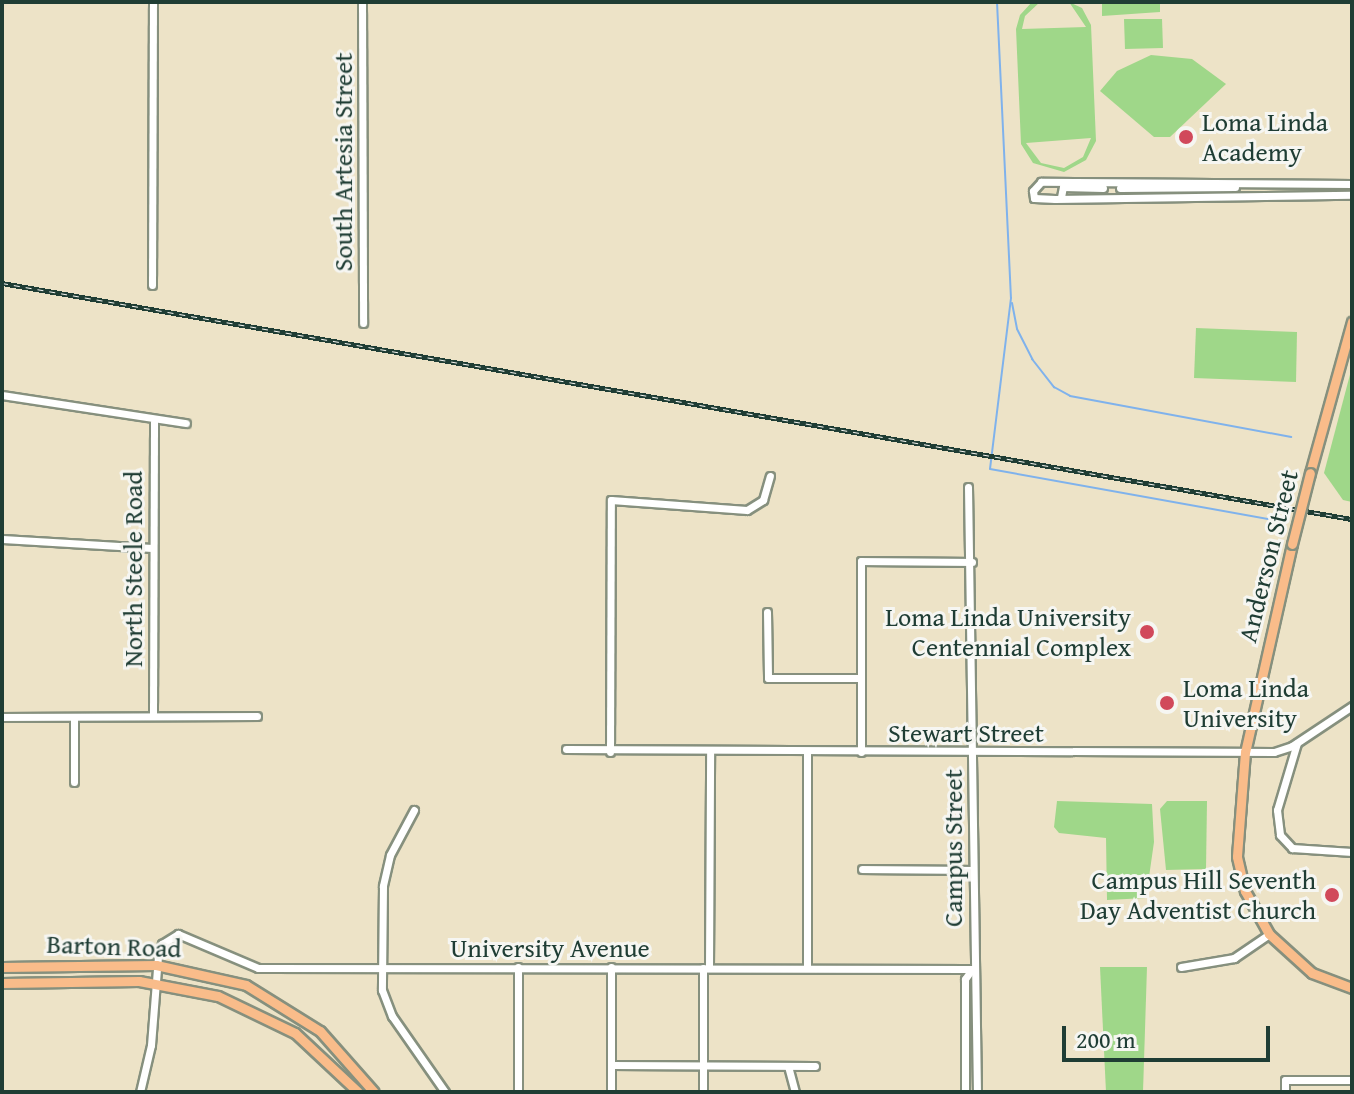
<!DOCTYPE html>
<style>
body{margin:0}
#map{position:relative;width:1354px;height:1094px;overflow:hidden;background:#ede3c7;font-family:"Gentium Book Plus",serif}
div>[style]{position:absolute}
.green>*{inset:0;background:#9fd789}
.stream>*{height:2px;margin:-1px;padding:0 1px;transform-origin:1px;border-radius:1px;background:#7fb2ec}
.roads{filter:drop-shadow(2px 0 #86907e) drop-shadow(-2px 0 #86907e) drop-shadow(0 2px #86907e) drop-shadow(0 -2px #86907e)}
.minor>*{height:7px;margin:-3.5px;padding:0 3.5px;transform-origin:3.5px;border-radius:3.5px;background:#fff}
.major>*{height:9px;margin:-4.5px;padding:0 4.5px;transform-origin:4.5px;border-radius:4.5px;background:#f9bc8a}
.rail>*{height:5px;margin-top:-2.5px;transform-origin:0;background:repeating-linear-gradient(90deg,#f6f6f2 0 6px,#1f3d34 0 12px);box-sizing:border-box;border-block:2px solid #1f3d34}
.bridges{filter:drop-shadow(2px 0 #86907e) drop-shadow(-2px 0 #86907e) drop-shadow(0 2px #86907e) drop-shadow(0 -2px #86907e)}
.major-bridge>*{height:9px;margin:-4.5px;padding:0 4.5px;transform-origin:4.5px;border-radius:4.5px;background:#f9bc8a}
.dots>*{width:22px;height:22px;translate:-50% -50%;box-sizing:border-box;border:4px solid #f6f6f2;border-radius:50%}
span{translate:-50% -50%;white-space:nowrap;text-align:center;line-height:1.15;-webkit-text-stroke:6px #f6f6f2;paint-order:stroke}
.poi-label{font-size:26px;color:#1f3d34}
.left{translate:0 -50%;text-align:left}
.right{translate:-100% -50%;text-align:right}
.street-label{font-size:26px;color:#1f3d34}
.frame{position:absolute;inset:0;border:4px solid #1f3d34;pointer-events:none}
.scale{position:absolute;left:1062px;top:1026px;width:208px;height:36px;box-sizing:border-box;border:4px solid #1f3d34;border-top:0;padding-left:10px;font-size:24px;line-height:28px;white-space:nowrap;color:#1f3d34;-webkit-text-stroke:6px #f6f6f2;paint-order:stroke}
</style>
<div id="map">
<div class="green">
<i style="clip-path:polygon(evenodd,1032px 2px,1040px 2px,1025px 16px,1022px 29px,1086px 27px,1069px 2px,1082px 8px,1091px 25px,1096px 141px,1086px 160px,1064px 172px,1033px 163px,1021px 144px,1016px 29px,1020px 15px,1032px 2px,1091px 138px,1083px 157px,1064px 168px,1041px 163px,1026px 143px,1091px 138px)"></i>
<i style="clip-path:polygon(1102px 2px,1160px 2px,1160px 12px,1102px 16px)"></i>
<i style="clip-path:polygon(1124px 19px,1162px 19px,1163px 48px,1125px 49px)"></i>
<i style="clip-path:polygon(1151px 55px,1192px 59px,1226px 84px,1170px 137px,1154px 137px,1100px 91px,1117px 71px)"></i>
<i style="clip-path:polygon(1196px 328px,1297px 332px,1296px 382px,1194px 378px)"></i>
<i style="clip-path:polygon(1352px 367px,1352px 502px,1343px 500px,1324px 473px)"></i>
<i style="clip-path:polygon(1057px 801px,1152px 804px,1154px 842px,1146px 898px,1107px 900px,1106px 838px,1059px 833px,1054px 827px)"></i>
<i style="clip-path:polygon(1167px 801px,1207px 801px,1206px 869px,1166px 870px,1160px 809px)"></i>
<i style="clip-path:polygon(1100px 967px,1147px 967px,1143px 1092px,1106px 1092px)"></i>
</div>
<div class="stream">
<i style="left:997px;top:2px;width:296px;rotate:87.3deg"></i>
<i style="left:1011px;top:298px;width:172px;rotate:97deg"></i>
<i style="left:990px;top:469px;width:301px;rotate:10.2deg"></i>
<i style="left:1012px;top:303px;width:26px;rotate:79deg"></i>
<i style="left:1017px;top:329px;width:34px;rotate:63deg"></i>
<i style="left:1032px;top:359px;width:36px;rotate:52deg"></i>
<i style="left:1054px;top:387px;width:18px;rotate:29deg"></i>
<i style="left:1070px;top:396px;width:225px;rotate:10.5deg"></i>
</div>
<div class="roads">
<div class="minor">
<i style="left:362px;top:2px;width:321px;rotate:89.8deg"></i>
<i style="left:1352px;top:184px;width:311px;rotate:-179.6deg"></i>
<i style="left:1041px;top:182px;width:12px;rotate:132deg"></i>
<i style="left:1033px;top:191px;width:7px;rotate:82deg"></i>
<i style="left:1034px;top:198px;width:21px;rotate:3deg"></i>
<i style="left:1055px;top:199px;width:297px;rotate:-0.8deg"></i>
<i style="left:1120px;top:188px;width:115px;rotate:-0.5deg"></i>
<i style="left:1061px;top:197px;width:10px;rotate:-79deg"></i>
<i style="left:1063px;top:187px;width:40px;rotate:1.4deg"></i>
<i style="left:152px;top:285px;width:283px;rotate:-89.8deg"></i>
<i style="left:2px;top:395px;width:186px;rotate:8.7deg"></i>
<i style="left:968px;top:487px;width:605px;rotate:89.15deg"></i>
<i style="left:2px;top:539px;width:151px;rotate:3.4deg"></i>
<i style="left:767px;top:612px;width:66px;rotate:89.1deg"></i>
<i style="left:768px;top:678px;width:93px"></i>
<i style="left:153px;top:716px;width:294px;rotate:-89.8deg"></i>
<i style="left:2px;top:717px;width:255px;rotate:-0.2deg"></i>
<i style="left:74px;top:717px;width:65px;rotate:90deg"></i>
<i style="left:1297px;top:743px;width:70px;rotate:106.6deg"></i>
<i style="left:1277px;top:810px;width:25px;rotate:83deg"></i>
<i style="left:1280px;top:835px;width:18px;rotate:47deg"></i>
<i style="left:1292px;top:848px;width:60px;rotate:3.8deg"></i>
<i style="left:566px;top:749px;width:708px;rotate:0.24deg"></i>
<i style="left:1274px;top:752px;width:19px;rotate:-18deg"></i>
<i style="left:1292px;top:746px;width:72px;rotate:-33.7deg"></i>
<i style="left:610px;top:752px;width:252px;rotate:-89.8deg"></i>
<i style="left:611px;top:500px;width:136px;rotate:4.2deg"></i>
<i style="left:747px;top:510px;width:19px;rotate:-32deg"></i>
<i style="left:763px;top:500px;width:25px;rotate:-74deg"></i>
<i style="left:861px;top:752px;width:191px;rotate:-90deg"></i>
<i style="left:861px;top:561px;width:111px;rotate:0.5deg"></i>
<i style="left:414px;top:810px;width:51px;rotate:118.1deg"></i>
<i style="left:390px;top:855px;width:32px;rotate:103deg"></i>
<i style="left:383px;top:886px;width:104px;rotate:90.6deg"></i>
<i style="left:382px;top:990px;width:28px;rotate:69deg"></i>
<i style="left:392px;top:1016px;width:93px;rotate:55.1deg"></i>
<i style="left:862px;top:869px;width:111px;rotate:0.5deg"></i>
<i style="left:518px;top:967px;width:125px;rotate:90deg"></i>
<i style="left:807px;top:967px;width:215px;rotate:-90deg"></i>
<i style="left:1181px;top:967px;width:54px;rotate:-9.6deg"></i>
<i style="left:1234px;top:958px;width:42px;rotate:-34.4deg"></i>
<i style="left:703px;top:968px;width:124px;rotate:90deg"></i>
<i style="left:709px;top:968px;width:216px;rotate:-89.7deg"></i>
<i style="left:611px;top:1065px;width:204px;rotate:0.3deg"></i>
<i style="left:788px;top:1066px;width:27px;rotate:75deg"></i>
<i style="left:140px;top:1092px;width:48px;rotate:-76.8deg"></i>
<i style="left:151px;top:1045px;width:89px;rotate:-85.5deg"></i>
<i style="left:158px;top:956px;width:13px;rotate:-72deg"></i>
<i style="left:162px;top:944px;width:19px;rotate:-32deg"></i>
<i style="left:178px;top:934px;width:87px;rotate:23deg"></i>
<i style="left:258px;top:968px;width:714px;rotate:0.08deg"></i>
<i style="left:611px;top:1092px;width:125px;rotate:-90deg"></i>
<i style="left:965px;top:1092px;width:113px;rotate:-90deg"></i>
<i style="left:965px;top:979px;width:12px;rotate:-55deg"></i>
<i style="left:1285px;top:1092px;width:12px;rotate:-90deg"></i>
<i style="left:1285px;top:1080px;width:67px"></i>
</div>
<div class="major">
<i style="left:1310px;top:473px;width:157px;rotate:-74.5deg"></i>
<i style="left:1292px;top:544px;width:213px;rotate:102.7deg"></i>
<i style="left:1245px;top:752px;width:105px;rotate:94.4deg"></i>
<i style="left:1237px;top:857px;width:35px;rotate:77deg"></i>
<i style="left:1245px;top:891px;width:49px;rotate:60.8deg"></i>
<i style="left:1269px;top:934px;width:58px;rotate:42.2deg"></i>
<i style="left:1312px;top:973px;width:43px;rotate:20.6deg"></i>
<i style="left:2px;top:967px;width:154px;rotate:-0.7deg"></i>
<i style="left:156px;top:965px;width:92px;rotate:12.5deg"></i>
<i style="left:246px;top:985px;width:87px;rotate:31.9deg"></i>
<i style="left:320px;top:1031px;width:81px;rotate:48.5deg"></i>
<i style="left:2px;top:983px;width:137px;rotate:-0.8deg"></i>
<i style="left:139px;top:981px;width:80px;rotate:10.8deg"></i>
<i style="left:218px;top:996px;width:85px;rotate:25.7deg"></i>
<i style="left:295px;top:1033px;width:86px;rotate:43.1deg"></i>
</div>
</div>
<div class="rail">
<i style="left:2px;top:283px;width:1370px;rotate:9.92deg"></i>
</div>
<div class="bridges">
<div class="major-bridge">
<i style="left:1292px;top:544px;width:73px;rotate:-75.8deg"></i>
</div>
</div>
<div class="dots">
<i style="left:1186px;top:137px;background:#d1495b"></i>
<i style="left:1147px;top:632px;background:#d1495b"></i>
<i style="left:1167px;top:703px;background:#d1495b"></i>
<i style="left:1332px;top:895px;background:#d1495b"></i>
</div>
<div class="poi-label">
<span class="left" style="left:1202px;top:137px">Loma Linda<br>Academy</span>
<span class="right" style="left:1131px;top:632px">Loma Linda University<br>Centennial Complex</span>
<span class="left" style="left:1183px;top:703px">Loma Linda<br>University</span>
<span class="right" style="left:1316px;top:895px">Campus Hill Seventh<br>Day Adventist Church</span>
</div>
<div class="street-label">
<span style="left:343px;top:162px;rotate:-90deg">South Artesia Street</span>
<span style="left:1268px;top:556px;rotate:-76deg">Anderson Street</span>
<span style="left:133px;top:569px;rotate:-90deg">North Steele Road</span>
<span style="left:966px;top:733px">Stewart Street</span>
<span style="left:953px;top:848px;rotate:-90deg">Campus Street</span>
<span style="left:114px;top:946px;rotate:2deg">Barton Road</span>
<span style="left:550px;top:948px">University Avenue</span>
</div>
<div class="frame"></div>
<div class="scale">200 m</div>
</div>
